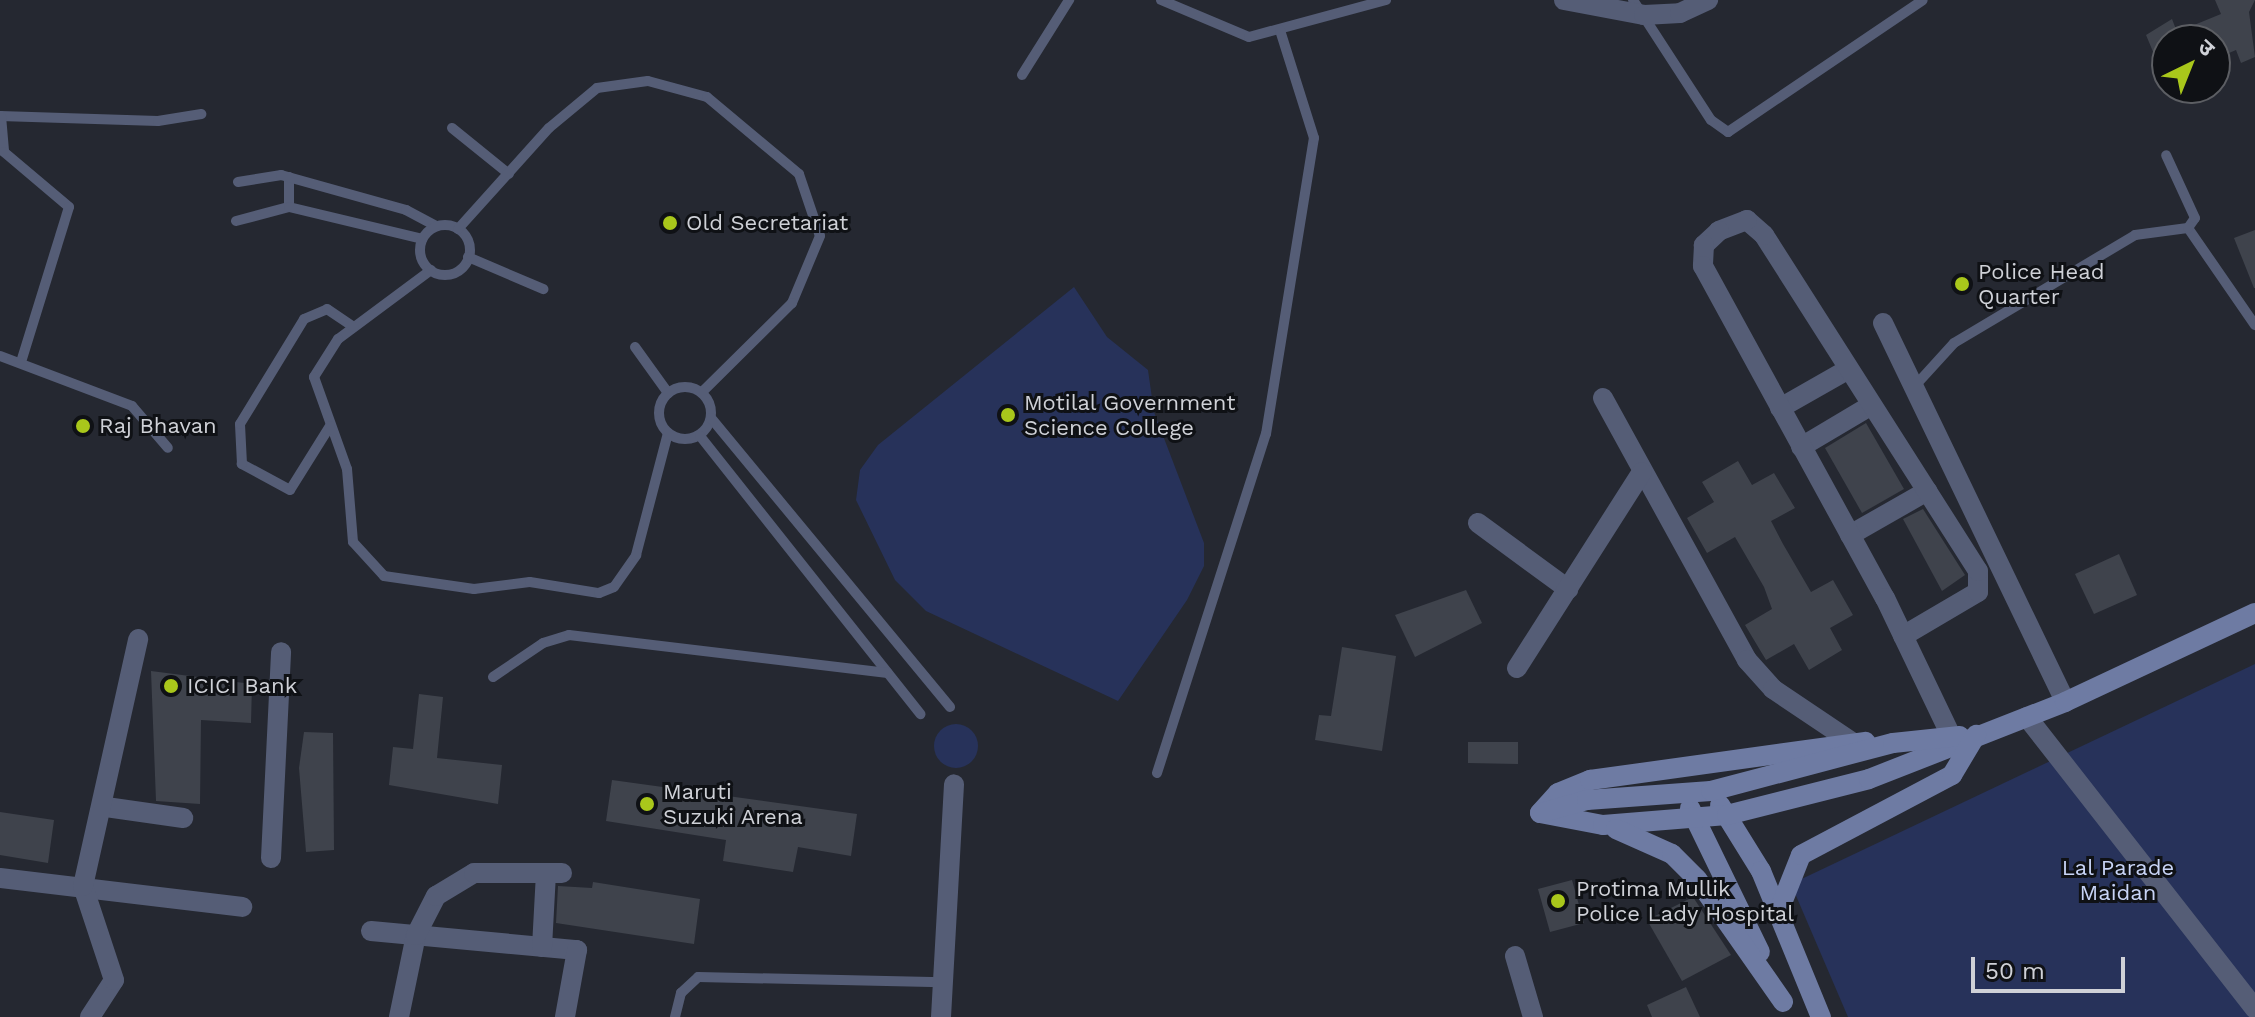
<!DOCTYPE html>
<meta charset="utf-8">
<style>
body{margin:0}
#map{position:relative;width:2255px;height:1017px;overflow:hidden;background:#252831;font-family:"Work Sans","Noto Sans Devanagari",sans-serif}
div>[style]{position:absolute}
.green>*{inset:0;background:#27325a}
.round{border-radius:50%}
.building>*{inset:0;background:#3f434c}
.service>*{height:10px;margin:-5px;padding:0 5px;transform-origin:5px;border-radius:5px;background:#555d76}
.service>.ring{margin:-5px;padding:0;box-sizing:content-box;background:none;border:10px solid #555d76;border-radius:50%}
.minor>*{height:20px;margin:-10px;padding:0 10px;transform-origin:10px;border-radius:10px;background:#555d76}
.tertiary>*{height:20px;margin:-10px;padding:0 10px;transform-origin:10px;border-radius:10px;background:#555d76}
.secondary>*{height:20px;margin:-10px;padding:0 10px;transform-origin:10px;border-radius:10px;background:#6e7ba3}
.dots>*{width:22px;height:22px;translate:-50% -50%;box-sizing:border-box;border:4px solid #0f1115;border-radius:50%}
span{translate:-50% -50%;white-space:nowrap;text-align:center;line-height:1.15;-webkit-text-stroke:6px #0f1115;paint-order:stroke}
.poi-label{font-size:22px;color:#cfd1d7}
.left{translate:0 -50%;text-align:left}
.park-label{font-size:22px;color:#c8d4f6}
.north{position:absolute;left:2151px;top:24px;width:80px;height:80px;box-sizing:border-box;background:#0f1115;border:2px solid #5c5e63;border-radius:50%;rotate:43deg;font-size:22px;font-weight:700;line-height:32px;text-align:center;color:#cfd1d7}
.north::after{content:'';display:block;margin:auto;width:28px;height:36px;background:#a9c71b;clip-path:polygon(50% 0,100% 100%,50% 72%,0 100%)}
.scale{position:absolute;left:1971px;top:957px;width:154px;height:36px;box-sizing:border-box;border:4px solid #cfd1d7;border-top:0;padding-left:10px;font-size:24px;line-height:28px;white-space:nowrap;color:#cfd1d7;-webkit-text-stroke:6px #0f1115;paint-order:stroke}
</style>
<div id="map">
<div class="green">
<i style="clip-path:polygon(1074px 287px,1107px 337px,1148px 370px,1154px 412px,1204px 543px,1204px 566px,1187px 600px,1118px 701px,926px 611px,895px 580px,856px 500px,860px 470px,878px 445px)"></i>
<i style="clip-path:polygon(2255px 664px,2255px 1017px,1848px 1017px,1791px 884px)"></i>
<i class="round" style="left:934px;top:724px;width:44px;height:44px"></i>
</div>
<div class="building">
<i style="clip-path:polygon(2215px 0,2255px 0,2249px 12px,2255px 57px,2241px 63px,2236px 50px,2215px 59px,2215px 40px,2167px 40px,2167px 85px,2146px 35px,2172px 19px,2177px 32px,2221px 14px)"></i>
<i style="clip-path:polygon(2255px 230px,2255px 288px,2254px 288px,2234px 238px)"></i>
<i style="clip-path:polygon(1866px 423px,1904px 489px,1862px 513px,1825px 448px)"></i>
<i style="clip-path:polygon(1738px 461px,1752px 485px,1774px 473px,1795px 508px,1771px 521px,1783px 544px,1811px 592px,1833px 580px,1853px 615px,1830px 628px,1842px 650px,1809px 670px,1794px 644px,1766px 660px,1745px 625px,1772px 609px,1764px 587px,1735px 537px,1707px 553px,1687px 518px,1714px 502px,1702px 482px)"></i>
<i style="clip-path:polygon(1923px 509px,1965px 575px,1942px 591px,1903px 519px)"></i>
<i style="clip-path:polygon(2119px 554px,2137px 595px,2094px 614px,2075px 574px)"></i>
<i style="clip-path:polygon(1466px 590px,1482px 623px,1415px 657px,1395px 615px)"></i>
<i style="clip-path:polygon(1342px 647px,1396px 656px,1382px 751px,1315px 740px,1319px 715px,1331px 716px)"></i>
<i style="clip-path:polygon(151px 671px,252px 684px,251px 723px,201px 720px,200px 804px,156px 801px)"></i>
<i style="clip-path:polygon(419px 694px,443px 697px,437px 758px,502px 765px,498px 804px,389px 785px,393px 747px,413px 749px)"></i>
<i style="clip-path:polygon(304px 732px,333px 733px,334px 850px,306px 852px,299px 768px)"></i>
<i style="clip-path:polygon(1468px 742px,1518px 742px,1518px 764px,1468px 763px)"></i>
<i style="clip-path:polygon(612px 780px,857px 814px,851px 856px,798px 847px,793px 872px,723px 861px,726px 840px,606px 821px)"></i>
<i style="clip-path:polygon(0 812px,54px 820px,48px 863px,0 855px)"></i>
<i style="clip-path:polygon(1572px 880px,1584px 923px,1550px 932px,1538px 889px)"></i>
<i style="clip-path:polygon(593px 882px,700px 899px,694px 944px,556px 923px,558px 886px,592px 888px)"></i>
<i style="clip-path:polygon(1693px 897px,1731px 955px,1682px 981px,1647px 920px)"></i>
<i style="clip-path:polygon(1686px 987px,1700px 1017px,1652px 1017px,1647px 1005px)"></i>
</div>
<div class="service">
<i style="left:1161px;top:0;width:95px;rotate:22.8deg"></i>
<i style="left:1249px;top:37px;width:142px;rotate:-15.1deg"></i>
<i style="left:1633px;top:0;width:143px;rotate:57deg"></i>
<i style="left:1711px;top:120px;width:21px;rotate:35deg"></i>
<i style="left:1728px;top:132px;width:235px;rotate:-34.1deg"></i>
<i style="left:1022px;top:75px;width:89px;rotate:-57.9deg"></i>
<i style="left:0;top:116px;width:158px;rotate:1.8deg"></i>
<i style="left:158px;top:121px;width:44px;rotate:-9.2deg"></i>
<i style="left:1px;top:116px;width:36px;rotate:85deg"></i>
<i style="left:4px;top:152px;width:85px;rotate:40.2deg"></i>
<i style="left:69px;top:207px;width:162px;rotate:107.2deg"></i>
<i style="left:452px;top:128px;width:73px;rotate:38.9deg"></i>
<i style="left:289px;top:177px;width:30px;rotate:90deg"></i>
<i style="left:238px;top:182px;width:44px;rotate:-9.2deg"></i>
<i style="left:281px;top:175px;width:130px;rotate:15.6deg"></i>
<i style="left:406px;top:210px;width:34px;rotate:28deg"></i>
<i style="left:236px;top:221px;width:55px;rotate:-14.8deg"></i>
<i style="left:289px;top:207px;width:137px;rotate:13.5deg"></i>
<i class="ring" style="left:420px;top:225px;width:40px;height:40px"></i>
<i style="left:2188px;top:228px;width:118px;rotate:55.4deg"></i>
<i style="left:458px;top:229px;width:136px;rotate:-48deg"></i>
<i style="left:549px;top:128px;width:62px;rotate:-39.8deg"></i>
<i style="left:597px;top:88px;width:51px;rotate:-7.8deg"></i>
<i style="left:648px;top:81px;width:61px;rotate:15.2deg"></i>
<i style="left:707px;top:97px;width:120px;rotate:39.9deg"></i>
<i style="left:799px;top:174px;width:65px;rotate:71.3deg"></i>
<i style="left:820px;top:236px;width:73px;rotate:112.7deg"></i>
<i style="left:792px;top:303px;width:127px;rotate:135.3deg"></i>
<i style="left:468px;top:257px;width:82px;rotate:23.1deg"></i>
<i style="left:431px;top:270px;width:116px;rotate:143.4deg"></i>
<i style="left:338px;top:339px;width:45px;rotate:122.3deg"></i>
<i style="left:314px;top:377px;width:98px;rotate:70.3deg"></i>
<i style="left:347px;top:469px;width:73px;rotate:85.3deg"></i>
<i style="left:353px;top:542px;width:46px;rotate:47.6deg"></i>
<i style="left:384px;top:576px;width:91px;rotate:8.2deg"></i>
<i style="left:474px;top:589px;width:56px;rotate:-7.1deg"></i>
<i style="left:530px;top:582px;width:70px;rotate:9.1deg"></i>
<i style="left:599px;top:593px;width:16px;rotate:-22deg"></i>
<i style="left:614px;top:587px;width:39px;rotate:-55deg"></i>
<i style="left:636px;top:555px;width:126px;rotate:-75.3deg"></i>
<i style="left:635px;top:347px;width:57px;rotate:54.3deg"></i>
<i style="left:0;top:356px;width:141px;rotate:20.7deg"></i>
<i style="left:132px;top:406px;width:55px;rotate:49.4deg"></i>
<i class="ring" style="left:659px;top:387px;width:42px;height:42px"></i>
<i style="left:1914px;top:387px;width:59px;rotate:-47.7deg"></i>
<i style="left:1954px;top:343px;width:211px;rotate:-30.8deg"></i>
<i style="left:2135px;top:235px;width:53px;rotate:-7.5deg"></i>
<i style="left:2188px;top:228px;width:12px;rotate:-55deg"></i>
<i style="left:2195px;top:218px;width:69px;rotate:-114.7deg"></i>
<i style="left:711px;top:418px;width:375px;rotate:50.4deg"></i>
<i style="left:330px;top:426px;width:75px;rotate:122deg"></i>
<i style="left:290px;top:490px;width:55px;rotate:-151.6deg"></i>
<i style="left:242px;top:464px;width:40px;rotate:-92.9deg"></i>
<i style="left:240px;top:424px;width:123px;rotate:-58.6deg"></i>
<i style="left:304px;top:319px;width:25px;rotate:-23deg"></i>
<i style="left:327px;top:309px;width:32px;rotate:34deg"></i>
<i style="left:700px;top:436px;width:355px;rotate:51.6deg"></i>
<i style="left:493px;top:677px;width:60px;rotate:-34.2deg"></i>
<i style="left:543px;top:643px;width:27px;rotate:-17deg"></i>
<i style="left:569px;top:635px;width:321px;rotate:6.8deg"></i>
<i style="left:1157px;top:773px;width:356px;rotate:-72.2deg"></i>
<i style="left:1266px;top:434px;width:300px;rotate:-80.8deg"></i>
<i style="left:1314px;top:138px;width:113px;rotate:-107.5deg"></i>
<i style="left:675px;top:1017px;width:25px;rotate:-76deg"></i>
<i style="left:681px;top:993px;width:23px;rotate:-43deg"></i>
<i style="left:698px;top:977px;width:245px;rotate:1.2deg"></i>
</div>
<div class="minor">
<i style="left:1883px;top:323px;width:420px;rotate:64.3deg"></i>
<i style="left:1603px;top:398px;width:299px;rotate:61.2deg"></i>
<i style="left:1747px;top:660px;width:39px;rotate:48deg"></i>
<i style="left:1773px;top:689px;width:95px;rotate:33.9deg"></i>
<i style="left:1780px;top:408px;width:77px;rotate:-29.6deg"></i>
<i style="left:1801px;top:447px;width:80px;rotate:-30.7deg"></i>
<i style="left:1478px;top:523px;width:112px;rotate:36.3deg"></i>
<i style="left:1850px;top:535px;width:89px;rotate:-29.7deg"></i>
<i style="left:1903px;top:636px;width:87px;rotate:-30.4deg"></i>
<i style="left:1978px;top:592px;width:21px;rotate:-90deg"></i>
<i style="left:1978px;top:571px;width:398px;rotate:-122.5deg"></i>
<i style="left:1764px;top:235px;width:23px;rotate:-139deg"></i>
<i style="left:1747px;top:220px;width:30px;rotate:159deg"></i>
<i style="left:1719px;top:231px;width:21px;rotate:137deg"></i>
<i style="left:1704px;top:245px;width:21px;rotate:93deg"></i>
<i style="left:1703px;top:266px;width:379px;rotate:61.3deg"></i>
<i style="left:1885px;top:598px;width:153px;rotate:64.4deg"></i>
<i style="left:1517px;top:668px;width:232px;rotate:-57.5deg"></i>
<i style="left:2027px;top:717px;width:370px;rotate:52deg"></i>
<i style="left:106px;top:807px;width:78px;rotate:8.1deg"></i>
<i style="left:271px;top:858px;width:206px;rotate:-87.2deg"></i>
<i style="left:0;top:878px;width:244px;rotate:6.8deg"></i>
<i style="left:371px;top:931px;width:207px;rotate:5.3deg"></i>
<i style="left:577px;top:950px;width:68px;rotate:100.2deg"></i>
<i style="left:542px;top:947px;width:74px;rotate:-86.9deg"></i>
<i style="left:1515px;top:956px;width:64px;rotate:73.6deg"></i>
<i style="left:90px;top:1017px;width:44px;rotate:-57deg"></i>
<i style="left:114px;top:980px;width:99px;rotate:-108.3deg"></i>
<i style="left:83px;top:886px;width:253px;rotate:-77.4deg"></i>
<i style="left:399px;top:1017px;width:84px;rotate:-78.3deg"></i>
<i style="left:416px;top:935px;width:44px;rotate:-62.9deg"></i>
<i style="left:436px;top:896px;width:44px;rotate:-31.2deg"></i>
<i style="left:474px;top:873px;width:88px"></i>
<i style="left:941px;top:1017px;width:233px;rotate:-86.8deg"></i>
</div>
<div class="tertiary">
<i style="left:1564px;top:0;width:81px;rotate:10.6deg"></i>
<i style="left:1644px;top:15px;width:36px;rotate:-3deg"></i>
<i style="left:1680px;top:13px;width:31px;rotate:-25deg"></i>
</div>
<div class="secondary">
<i style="left:1720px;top:805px;width:78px;rotate:58.2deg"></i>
<i style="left:1761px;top:871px;width:158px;rotate:67.7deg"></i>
<i style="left:1690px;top:808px;width:160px;rotate:64.1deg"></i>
<i style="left:1540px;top:813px;width:64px;rotate:10.8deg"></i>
<i style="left:1603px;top:825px;width:124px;rotate:-4.6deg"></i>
<i style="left:1727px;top:815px;width:146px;rotate:-14.2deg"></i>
<i style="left:1869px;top:779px;width:211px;rotate:-21.4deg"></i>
<i style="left:2065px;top:702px;width:210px;rotate:-25.1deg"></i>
<i style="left:1540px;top:813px;width:27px;rotate:-48deg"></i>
<i style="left:1558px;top:793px;width:35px;rotate:-22deg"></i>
<i style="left:1590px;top:780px;width:278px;rotate:-7.9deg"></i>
<i style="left:1541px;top:813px;width:48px;rotate:-15.8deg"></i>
<i style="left:1587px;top:800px;width:124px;rotate:-4.2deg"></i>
<i style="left:1711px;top:791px;width:188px;rotate:-14.8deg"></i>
<i style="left:1893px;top:743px;width:67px;rotate:-6deg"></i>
<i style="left:1616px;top:829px;width:61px;rotate:24.1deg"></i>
<i style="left:1672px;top:854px;width:35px;rotate:45deg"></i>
<i style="left:1697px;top:879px;width:150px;rotate:55deg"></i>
<i style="left:1778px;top:913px;width:62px;rotate:-68.4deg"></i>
<i style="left:1801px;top:855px;width:171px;rotate:-27.9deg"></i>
<i style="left:1952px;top:775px;width:47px;rotate:-59deg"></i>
</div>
<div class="dots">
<i style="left:670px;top:223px;background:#a9c71b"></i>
<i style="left:1962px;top:284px;background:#a9c71b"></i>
<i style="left:1008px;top:415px;background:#a9c71b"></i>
<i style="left:83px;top:426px;background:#a9c71b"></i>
<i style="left:171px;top:686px;background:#a9c71b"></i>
<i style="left:647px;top:804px;background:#a9c71b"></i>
<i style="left:1558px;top:901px;background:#a9c71b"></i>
</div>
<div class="poi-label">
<span class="left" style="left:686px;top:223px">Old Secretariat</span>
<span class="left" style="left:1978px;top:284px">Police Head<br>Quarter</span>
<span class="left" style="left:1024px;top:415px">Motilal Government<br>Science College</span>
<span class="left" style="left:99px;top:426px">Raj Bhavan</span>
<span class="left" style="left:187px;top:686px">ICICI Bank</span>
<span class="left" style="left:663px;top:804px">Maruti<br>Suzuki Arena</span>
<span class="left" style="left:1576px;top:901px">Protima Mullik<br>Police Lady Hospital</span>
</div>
<div class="park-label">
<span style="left:2118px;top:880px">Lal Parade<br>Maidan</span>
</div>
<div class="north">उ</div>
<div class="scale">50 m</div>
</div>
